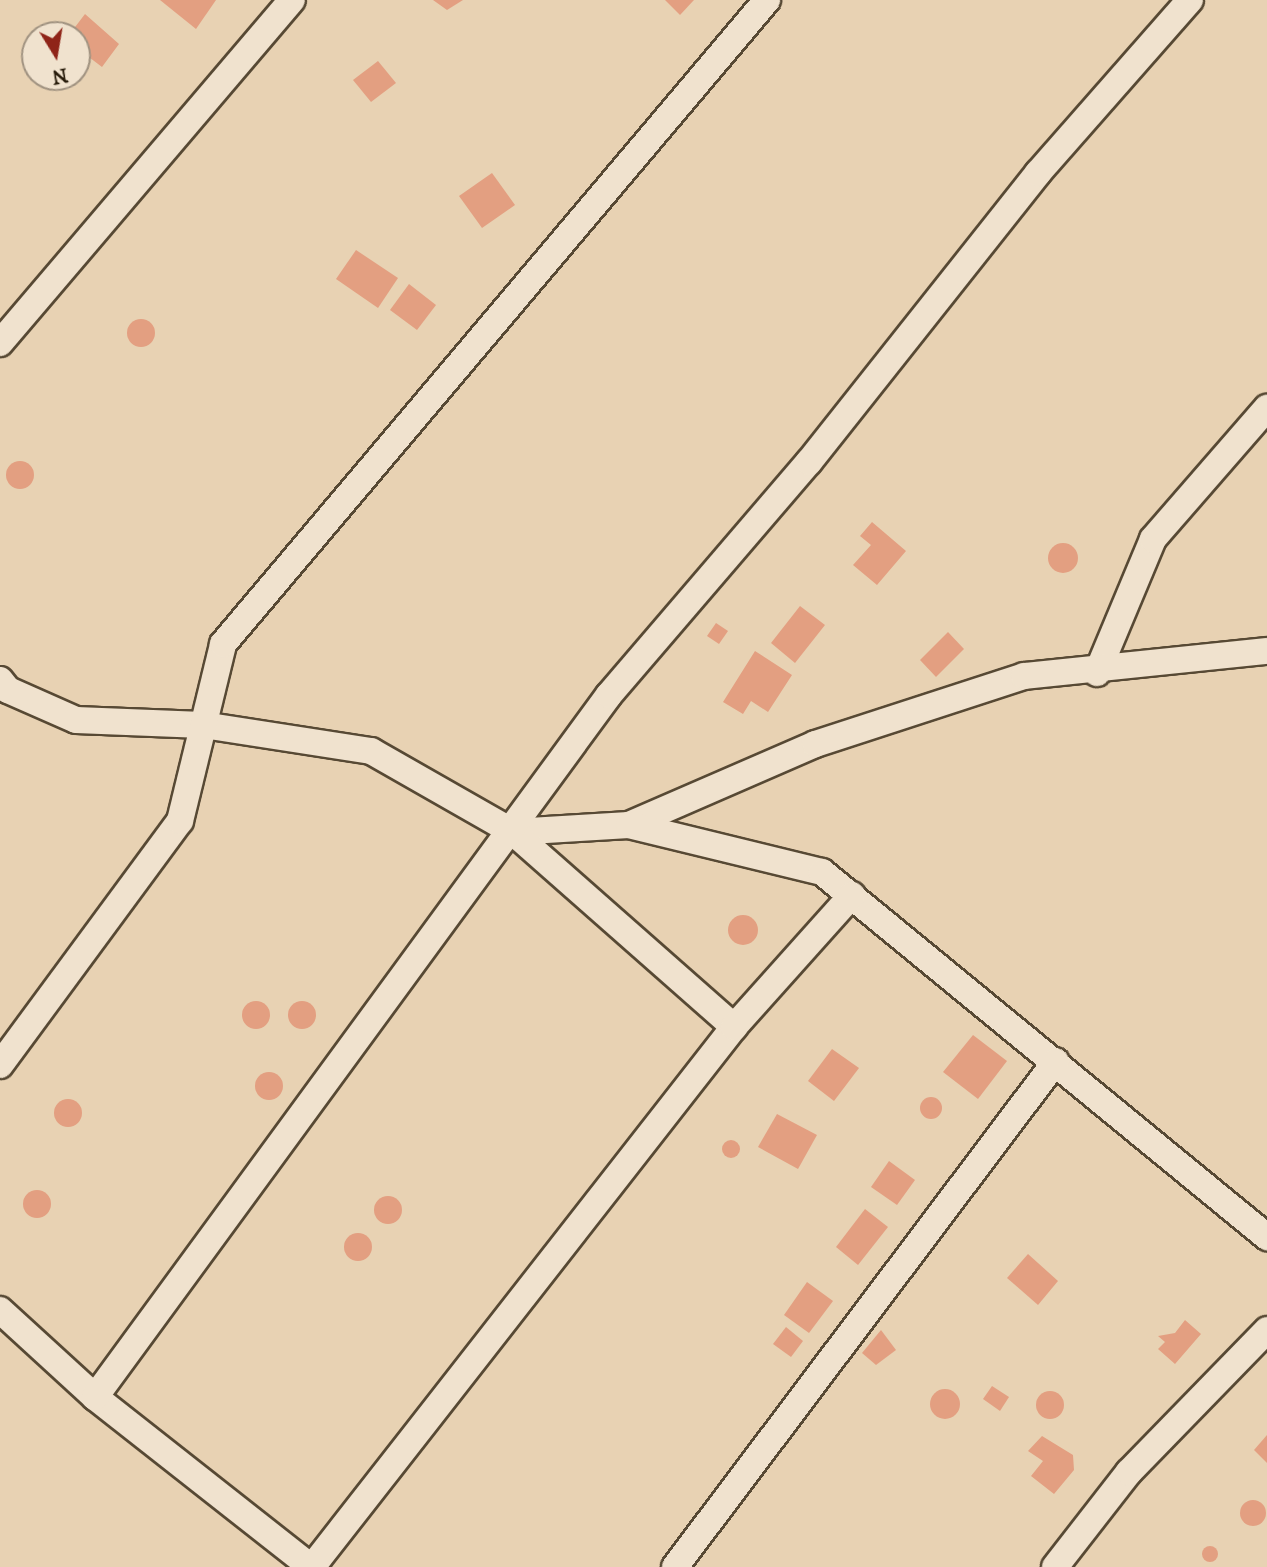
<!DOCTYPE html>
<style>
body{margin:0}
#map{position:relative;width:1267px;height:1567px;overflow:hidden;background:#e8d2b3;font-family:"IM FELL DW Pica",serif}
div>[style]{position:absolute}
.building>*{inset:0;background:#e39f81}
.round{border-radius:50%}
.roads{filter:drop-shadow(2px 0 #574934) drop-shadow(-2px 0 #574934) drop-shadow(0 2px #574934) drop-shadow(0 -2px #574934)}
.street>*{height:26px;margin:-13px;padding:0 13px;transform-origin:13px;border-radius:13px;background:#f0e2ce}
span{translate:-50% -50%;white-space:nowrap;text-align:center;line-height:1.15;-webkit-text-stroke:7px #f0e2ce;paint-order:stroke}
.north{position:absolute;left:21px;top:21px;width:70px;height:70px;box-sizing:border-box;background:#f0e2ce;border:2px solid #a09280;border-radius:50%;rotate:169deg;font-size:19px;font-weight:700;line-height:28px;text-align:center;color:#271b0a}
.north::after{content:'';display:block;margin:auto;width:24px;height:32px;background:#8f2418;clip-path:polygon(50% 0,100% 100%,50% 72%,0 100%)}
</style>
<div id="map">
<div class="building">
<i style="clip-path:polygon(160px 0,216px 0,196px 29px)"></i>
<i style="clip-path:polygon(433px 0,463px 0,447px 10px)"></i>
<i style="clip-path:polygon(665px 0,694px 0,680px 15px)"></i>
<i style="clip-path:polygon(85px 14px,119px 44px,102px 67px,77px 48px,77px 35px,69px 35px)"></i>
<i style="clip-path:polygon(378px 61px,396px 83px,371px 102px,353px 80px)"></i>
<i style="clip-path:polygon(492px 173px,515px 205px,482px 228px,459px 196px)"></i>
<i style="clip-path:polygon(356px 250px,398px 278px,378px 308px,336px 279px)"></i>
<i style="clip-path:polygon(409px 284px,436px 305px,417px 330px,390px 310px)"></i>
<i class="round" style="left:127px;top:319px;width:28px;height:28px"></i>
<i class="round" style="left:6px;top:461px;width:28px;height:28px"></i>
<i style="clip-path:polygon(872px 522px,906px 551px,877px 585px,853px 565px,871px 545px,860px 536px)"></i>
<i class="round" style="left:1048px;top:543px;width:30px;height:30px"></i>
<i style="clip-path:polygon(800px 606px,825px 625px,795px 663px,771px 643px)"></i>
<i style="clip-path:polygon(716px 623px,728px 631px,719px 644px,707px 636px)"></i>
<i style="clip-path:polygon(948px 632px,964px 649px,936px 677px,920px 660px)"></i>
<i style="clip-path:polygon(755px 651px,792px 675px,768px 712px,751px 701px,743px 714px,723px 702px)"></i>
<i class="round" style="left:728px;top:915px;width:30px;height:30px"></i>
<i class="round" style="left:242px;top:1001px;width:28px;height:28px"></i>
<i class="round" style="left:288px;top:1001px;width:28px;height:28px"></i>
<i style="clip-path:polygon(973px 1035px,1007px 1061px,978px 1099px,943px 1072px)"></i>
<i style="clip-path:polygon(832px 1049px,859px 1068px,834px 1101px,808px 1081px)"></i>
<i class="round" style="left:255px;top:1072px;width:28px;height:28px"></i>
<i class="round" style="left:920px;top:1097px;width:22px;height:22px"></i>
<i class="round" style="left:54px;top:1099px;width:28px;height:28px"></i>
<i style="clip-path:polygon(777px 1114px,817px 1135px,798px 1169px,758px 1147px)"></i>
<i class="round" style="left:722px;top:1140px;width:18px;height:18px"></i>
<i style="clip-path:polygon(889px 1161px,915px 1180px,897px 1205px,871px 1187px)"></i>
<i class="round" style="left:23px;top:1190px;width:28px;height:28px"></i>
<i class="round" style="left:374px;top:1196px;width:28px;height:28px"></i>
<i style="clip-path:polygon(865px 1209px,888px 1227px,858px 1265px,836px 1247px)"></i>
<i class="round" style="left:344px;top:1233px;width:28px;height:28px"></i>
<i style="clip-path:polygon(1028px 1254px,1058px 1281px,1038px 1305px,1007px 1278px)"></i>
<i style="clip-path:polygon(807px 1282px,833px 1301px,809px 1333px,784px 1315px)"></i>
<i style="clip-path:polygon(1185px 1320px,1201px 1334px,1175px 1364px,1158px 1349px,1165px 1342px,1158px 1336px,1175px 1333px)"></i>
<i style="clip-path:polygon(786px 1327px,803px 1341px,791px 1357px,773px 1344px)"></i>
<i style="clip-path:polygon(881px 1330px,896px 1350px,876px 1365px,862px 1353px)"></i>
<i style="clip-path:polygon(992px 1386px,1009px 1397px,1000px 1411px,983px 1399px)"></i>
<i class="round" style="left:930px;top:1389px;width:30px;height:30px"></i>
<i class="round" style="left:1036px;top:1391px;width:28px;height:28px"></i>
<i style="clip-path:polygon(1267px 1435px,1267px 1463px,1254px 1450px)"></i>
<i style="clip-path:polygon(1042px 1436px,1073px 1455px,1074px 1470px,1054px 1494px,1031px 1476px,1043px 1461px,1028px 1451px)"></i>
<i class="round" style="left:1240px;top:1500px;width:26px;height:26px"></i>
<i class="round" style="left:1202px;top:1546px;width:16px;height:16px"></i>
</div>
<div class="roads">
<div class="street">
<i style="left:0;top:343px;width:450px;rotate:-49.6deg"></i>
<i style="left:1097px;top:673px;width:145px;rotate:-67.3deg"></i>
<i style="left:1153px;top:539px;width:174px;rotate:-49deg"></i>
<i style="left:0;top:680px;width:13px;rotate:51deg"></i>
<i style="left:8px;top:690px;width:74px;rotate:23.8deg"></i>
<i style="left:76px;top:720px;width:127px;rotate:2.3deg"></i>
<i style="left:203px;top:725px;width:170px;rotate:8.8deg"></i>
<i style="left:371px;top:751px;width:163px;rotate:29.7deg"></i>
<i style="left:513px;top:832px;width:116px;rotate:-3.5deg"></i>
<i style="left:629px;top:825px;width:203px;rotate:-23.5deg"></i>
<i style="left:815px;top:744px;width:220px;rotate:-18deg"></i>
<i style="left:1024px;top:676px;width:244px;rotate:-5.9deg"></i>
<i style="left:629px;top:825px;width:199px;rotate:13.7deg"></i>
<i style="left:822px;top:872px;width:576px;rotate:39.36deg"></i>
<i style="left:513px;top:832px;width:295px;rotate:41.4deg"></i>
<i style="left:0;top:1065px;width:303px;rotate:-53.6deg"></i>
<i style="left:180px;top:821px;width:182px;rotate:-76.3deg"></i>
<i style="left:223px;top:644px;width:843px;rotate:-49.81deg"></i>
<i style="left:0;top:1310px;width:129px;rotate:42.5deg"></i>
<i style="left:95px;top:1397px;width:275px;rotate:38.2deg"></i>
<i style="left:95px;top:1397px;width:870px;rotate:-53.79deg"></i>
<i style="left:609px;top:695px;width:307px;rotate:-49.4deg"></i>
<i style="left:809px;top:462px;width:369px;rotate:-51.6deg"></i>
<i style="left:1038px;top:173px;width:230px;rotate:-48.7deg"></i>
<i style="left:312px;top:1567px;width:685px;rotate:-51.99deg"></i>
<i style="left:734px;top:1027px;width:177px;rotate:-48.2deg"></i>
<i style="left:675px;top:1567px;width:633px;rotate:-53.02deg"></i>
<i style="left:1055px;top:1567px;width:120px;rotate:-52.1deg"></i>
<i style="left:1129px;top:1472px;width:198px;rotate:-45.8deg"></i>
</div>
</div>
<div class="north">N</div>
</div>
